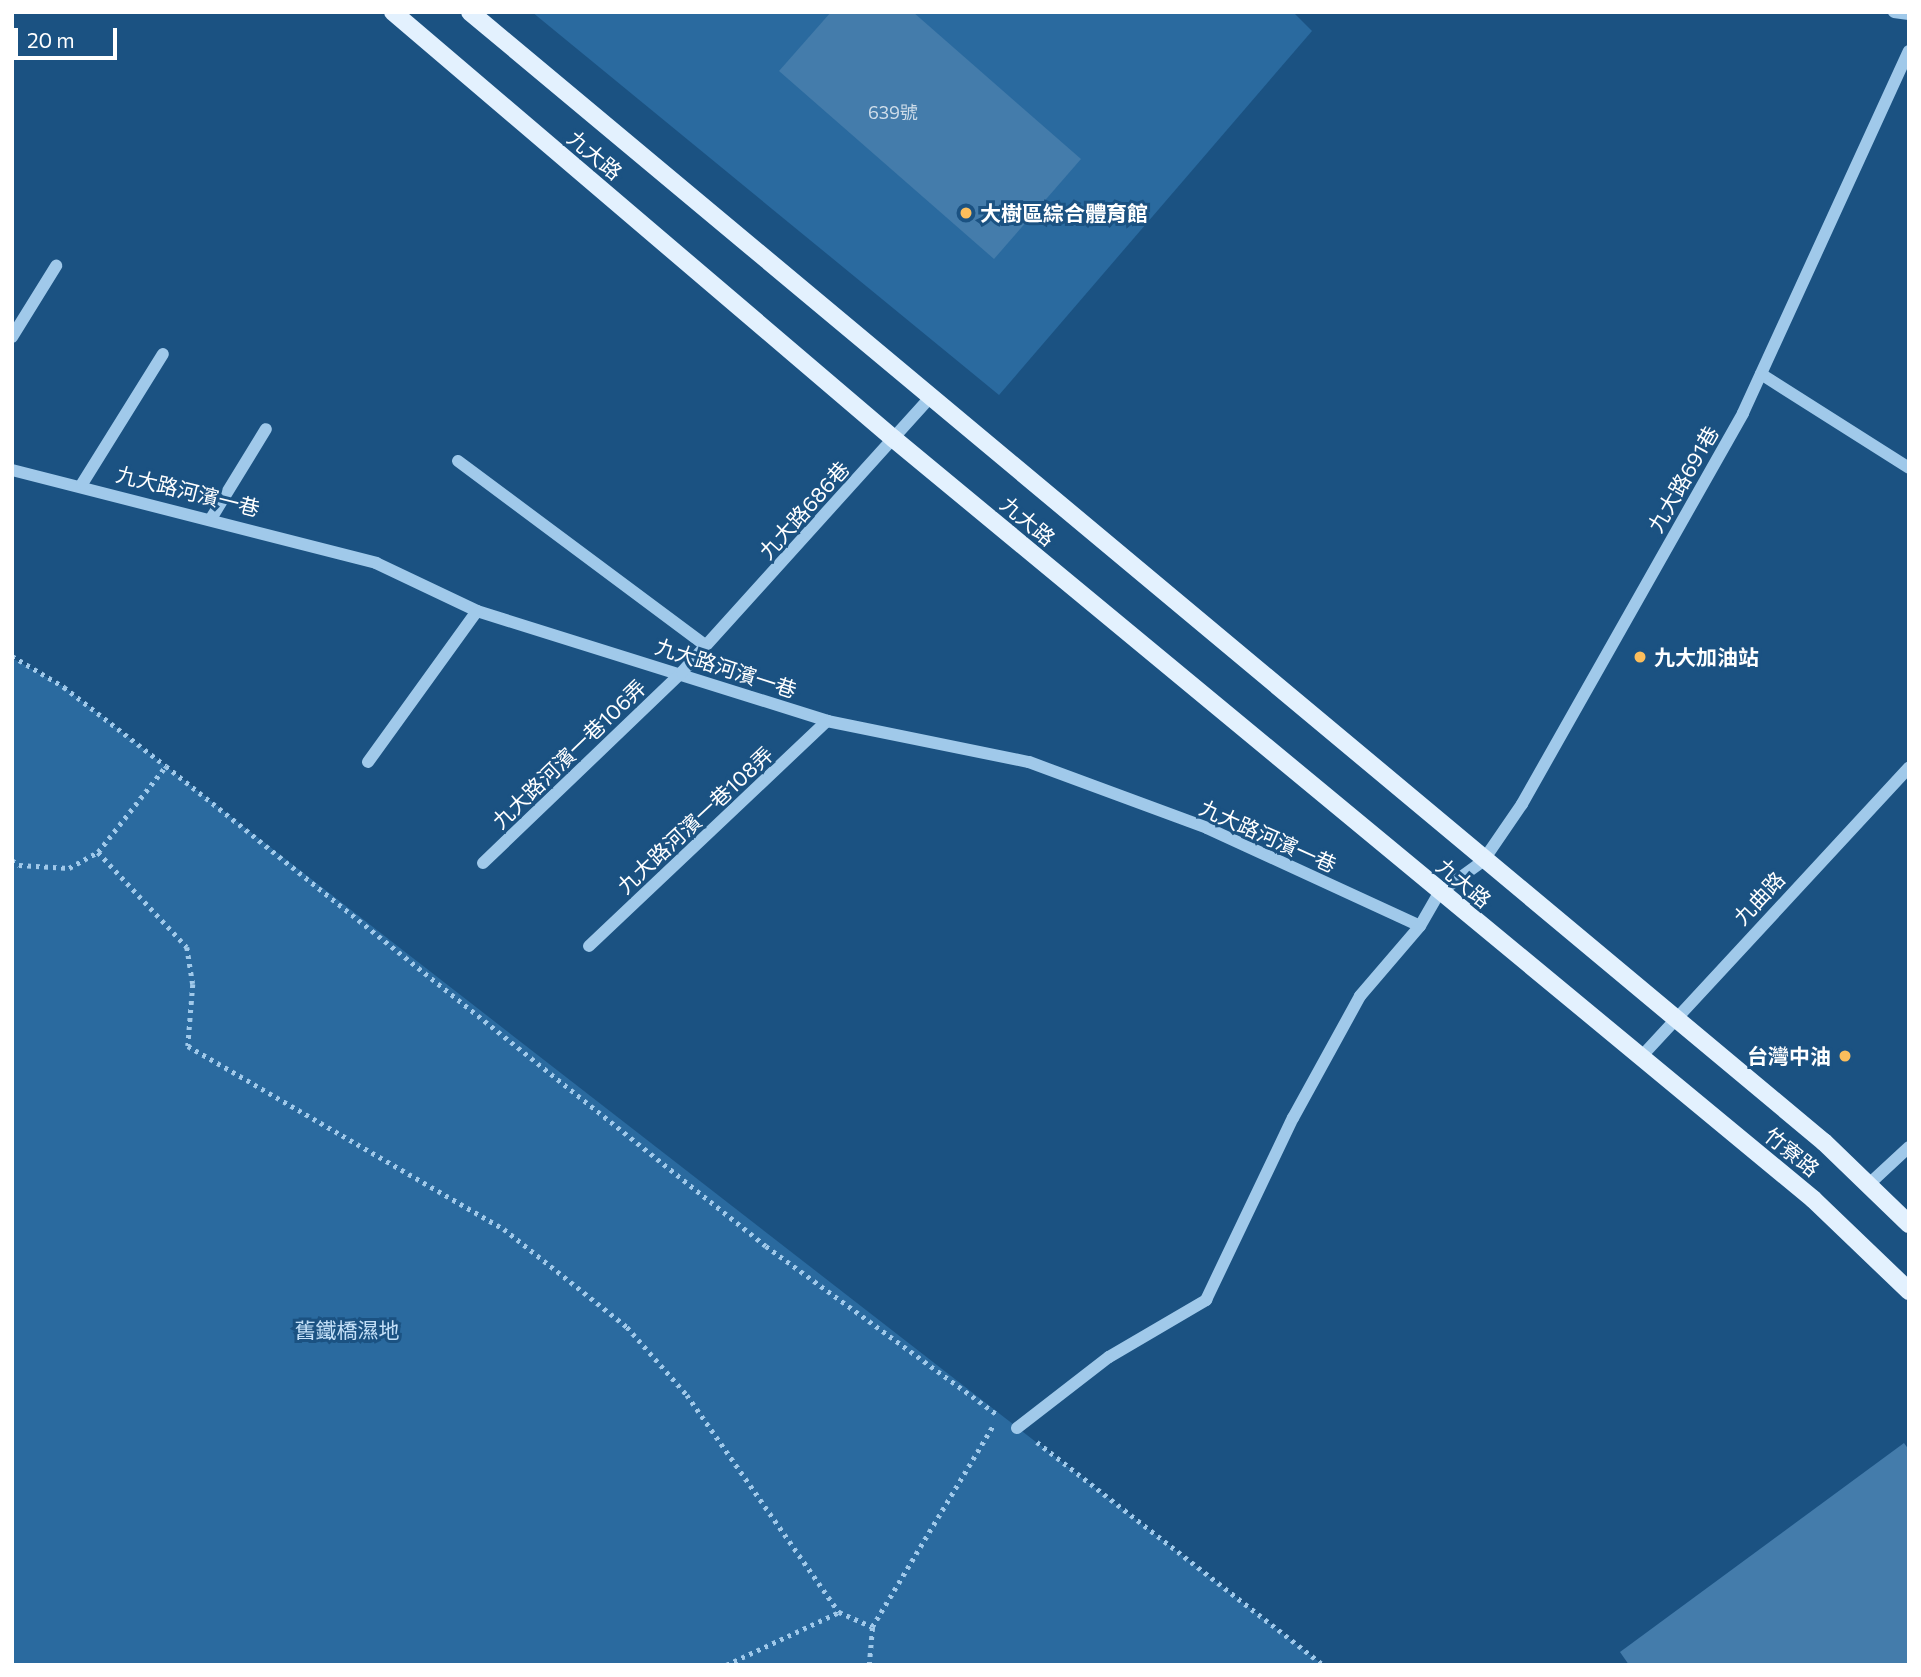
<!DOCTYPE html>
<meta charset="utf-8">
<style>
body{margin:0}
#map{position:relative;width:1921px;height:1677px;overflow:hidden;background:#1b5282;font-family:Commissioner,"Noto Sans TC",sans-serif}
div>[style]{position:absolute}
.green>*{inset:0;background:#2a6a9f}
.building>*{inset:0;background:#447cab}
.path>*{height:4.5px;margin-top:-2.25px;transform-origin:0;background:repeating-linear-gradient(90deg,#a0c9ea 0 3.5px,transparent 0 8.5px)}
.minor>*{height:12px;margin:-6px;padding:0 6px;transform-origin:6px;border-radius:6px;background:#a0c9ea}
.major>*{height:18px;margin:-9px;padding:0 9px;transform-origin:9px;border-radius:9px;background:#e3f1fe}
.dots>*{width:19px;height:19px;translate:-50% -50%;box-sizing:border-box;border:4px solid #1b5282;border-radius:50%}
span{translate:-50% -50%;white-space:nowrap;text-align:center;line-height:1.15;-webkit-text-stroke:6px #1b5282;paint-order:stroke}
.number-label{font-size:18px;color:#d0deea}
.number-label span{-webkit-text-stroke-width:0}
.street-label{font-size:21px;color:#fff}
.poi-label{font-size:21px;color:#fff;font-weight:700}
.left{translate:0 -50%;text-align:left}
.right{translate:-100% -50%;text-align:right}
.park-label{font-size:21px;color:#c4e0f8}
.frame{position:absolute;inset:0;border:14px solid #fff;pointer-events:none}
.scale{position:absolute;left:14px;top:28px;width:103px;height:32px;box-sizing:border-box;border:4px solid #fff;border-top:0;padding-left:9px;font-size:21px;line-height:24px;white-space:nowrap;color:#fff;-webkit-text-stroke:5px #1b5282;paint-order:stroke}
</style>
<div id="map">
<div class="green">
<i style="clip-path:polygon(532px 12px,1293px 12px,1312px 31px,999px 395px)"></i>
<i style="clip-path:polygon(12px 658px,64px 687px,1323px 1665px,12px 1665px)"></i>
</div>
<div class="building">
<i style="clip-path:polygon(831px 12px,913px 12px,1081px 159px,994px 259px,779px 71px)"></i>
<i style="clip-path:polygon(1904px 1443px,1909px 1450px,1909px 1665px,1629px 1665px,1620px 1652px)"></i>
</div>
<div class="path">
<i style="left:12px;top:656px;width:61px;rotate:30.8deg"></i>
<i style="left:64px;top:687px;width:129px;rotate:37.8deg"></i>
<i style="left:166px;top:766px;width:768px;rotate:38.66deg"></i>
<i style="left:766px;top:1246px;width:287px;rotate:36.1deg"></i>
<i style="left:98px;top:852px;width:130px;rotate:46.9deg"></i>
<i style="left:187px;top:947px;width:37px;rotate:81deg"></i>
<i style="left:193px;top:984px;width:62px;rotate:94.6deg"></i>
<i style="left:188px;top:1046px;width:365px;rotate:30.1deg"></i>
<i style="left:504px;top:1229px;width:157px;rotate:38.5deg"></i>
<i style="left:627px;top:1327px;width:91px;rotate:48.6deg"></i>
<i style="left:687px;top:1395px;width:265px;rotate:55deg"></i>
<i style="left:839px;top:1612px;width:36px;rotate:24deg"></i>
<i style="left:12px;top:860px;width:9px;rotate:36deg"></i>
<i style="left:19px;top:865px;width:50px;rotate:3.4deg"></i>
<i style="left:69px;top:868px;width:33px;rotate:-29deg"></i>
<i style="left:98px;top:852px;width:110px;rotate:-51.7deg"></i>
<i style="left:1037px;top:1442px;width:363px;rotate:37.9deg"></i>
<i style="left:726px;top:1665px;width:125px;rotate:-25.1deg"></i>
<i style="left:869px;top:1665px;width:38px;rotate:-85deg"></i>
<i style="left:872px;top:1627px;width:235px;rotate:-59deg"></i>
</div>
<div class="minor">
<i style="left:1894px;top:12px;width:15px;rotate:8deg"></i>
<i style="left:12px;top:337px;width:84px;rotate:-58.2deg"></i>
<i style="left:1761px;top:374px;width:175px;rotate:32.4deg"></i>
<i style="left:458px;top:461px;width:309px;rotate:36.7deg"></i>
<i style="left:12px;top:470px;width:376px;rotate:14.3deg"></i>
<i style="left:376px;top:563px;width:112px;rotate:25.4deg"></i>
<i style="left:477px;top:611px;width:367px;rotate:17.4deg"></i>
<i style="left:827px;top:721px;width:206px;rotate:11.5deg"></i>
<i style="left:1029px;top:762px;width:190px;rotate:20.3deg"></i>
<i style="left:1207px;top:828px;width:234px;rotate:24.7deg"></i>
<i style="left:82px;top:484px;width:153px;rotate:-58.1deg"></i>
<i style="left:212px;top:517px;width:103px;rotate:-58.5deg"></i>
<i style="left:368px;top:762px;width:186px;rotate:-54.2deg"></i>
<i style="left:483px;top:863px;width:276px;rotate:-43.8deg"></i>
<i style="left:682px;top:672px;width:368px;rotate:-47.9deg"></i>
<i style="left:589px;top:946px;width:328px;rotate:-43.4deg"></i>
<i style="left:1640px;top:1058px;width:396px;rotate:-47.2deg"></i>
<i style="left:1868px;top:1185px;width:56px;rotate:-42.8deg"></i>
<i style="left:1017px;top:1428px;width:116px;rotate:-37.7deg"></i>
<i style="left:1109px;top:1357px;width:113px;rotate:-30.4deg"></i>
<i style="left:1206px;top:1300px;width:202px;rotate:-64.5deg"></i>
<i style="left:1293px;top:1118px;width:139px;rotate:-61.2deg"></i>
<i style="left:1360px;top:996px;width:92px;rotate:-49.4deg"></i>
<i style="left:1420px;top:926px;width:38px;rotate:-60deg"></i>
<i style="left:1439px;top:893px;width:54px;rotate:-36deg"></i>
<i style="left:1483px;top:861px;width:69px;rotate:-55.6deg"></i>
<i style="left:1522px;top:804px;width:449px;rotate:-60.5deg"></i>
<i style="left:1743px;top:413px;width:398px;rotate:-65.4deg"></i>
</div>
<div class="major">
<i style="left:393px;top:12px;width:658px;rotate:40.44deg"></i>
<i style="left:894px;top:439px;width:1193px;rotate:39.59deg"></i>
<i style="left:1813px;top:1199px;width:133px;rotate:43.8deg"></i>
<i style="left:470px;top:12px;width:1764px;rotate:39.85deg"></i>
<i style="left:1824px;top:1142px;width:118px;rotate:44deg"></i>
</div>
<div class="dots">
<i style="left:966px;top:213px;background:#fcbe5c"></i>
<i style="left:1640px;top:657px;background:#fcbe5c"></i>
<i style="left:1845px;top:1056px;background:#fcbe5c"></i>
</div>
<div class="number-label">
<span style="left:893px;top:112px">639號</span>
</div>
<div class="street-label">
<span style="left:595px;top:155px;rotate:40deg">九大路</span>
<span style="left:1683px;top:479px;rotate:-60deg">九大路691巷</span>
<span style="left:188px;top:491px;rotate:14deg">九大路河濱一巷</span>
<span style="left:804px;top:510px;rotate:-48deg">九大路686巷</span>
<span style="left:1028px;top:521px;rotate:40deg">九大路</span>
<span style="left:726px;top:668px;rotate:18deg">九大路河濱一巷</span>
<span style="left:569px;top:754px;rotate:-44deg">九大路河濱一巷106弄</span>
<span style="left:695px;top:820px;rotate:-43deg">九大路河濱一巷108弄</span>
<span style="left:1268px;top:836px;rotate:24deg">九大路河濱一巷</span>
<span style="left:1464px;top:883px;rotate:40deg">九大路</span>
<span style="left:1759px;top:898px;rotate:-47deg">九曲路</span>
<span style="left:1792px;top:1152px;rotate:39deg">竹寮路</span>
</div>
<div class="poi-label">
<span class="left" style="left:980px;top:213px">大樹區綜合體育館</span>
<span class="left" style="left:1654px;top:657px">九大加油站</span>
<span class="right" style="left:1831px;top:1056px">台灣中油</span>
</div>
<div class="park-label">
<span style="left:347px;top:1330px">舊鐵橋濕地</span>
</div>
<div class="frame"></div>
<div class="scale">20 m</div>
</div>
